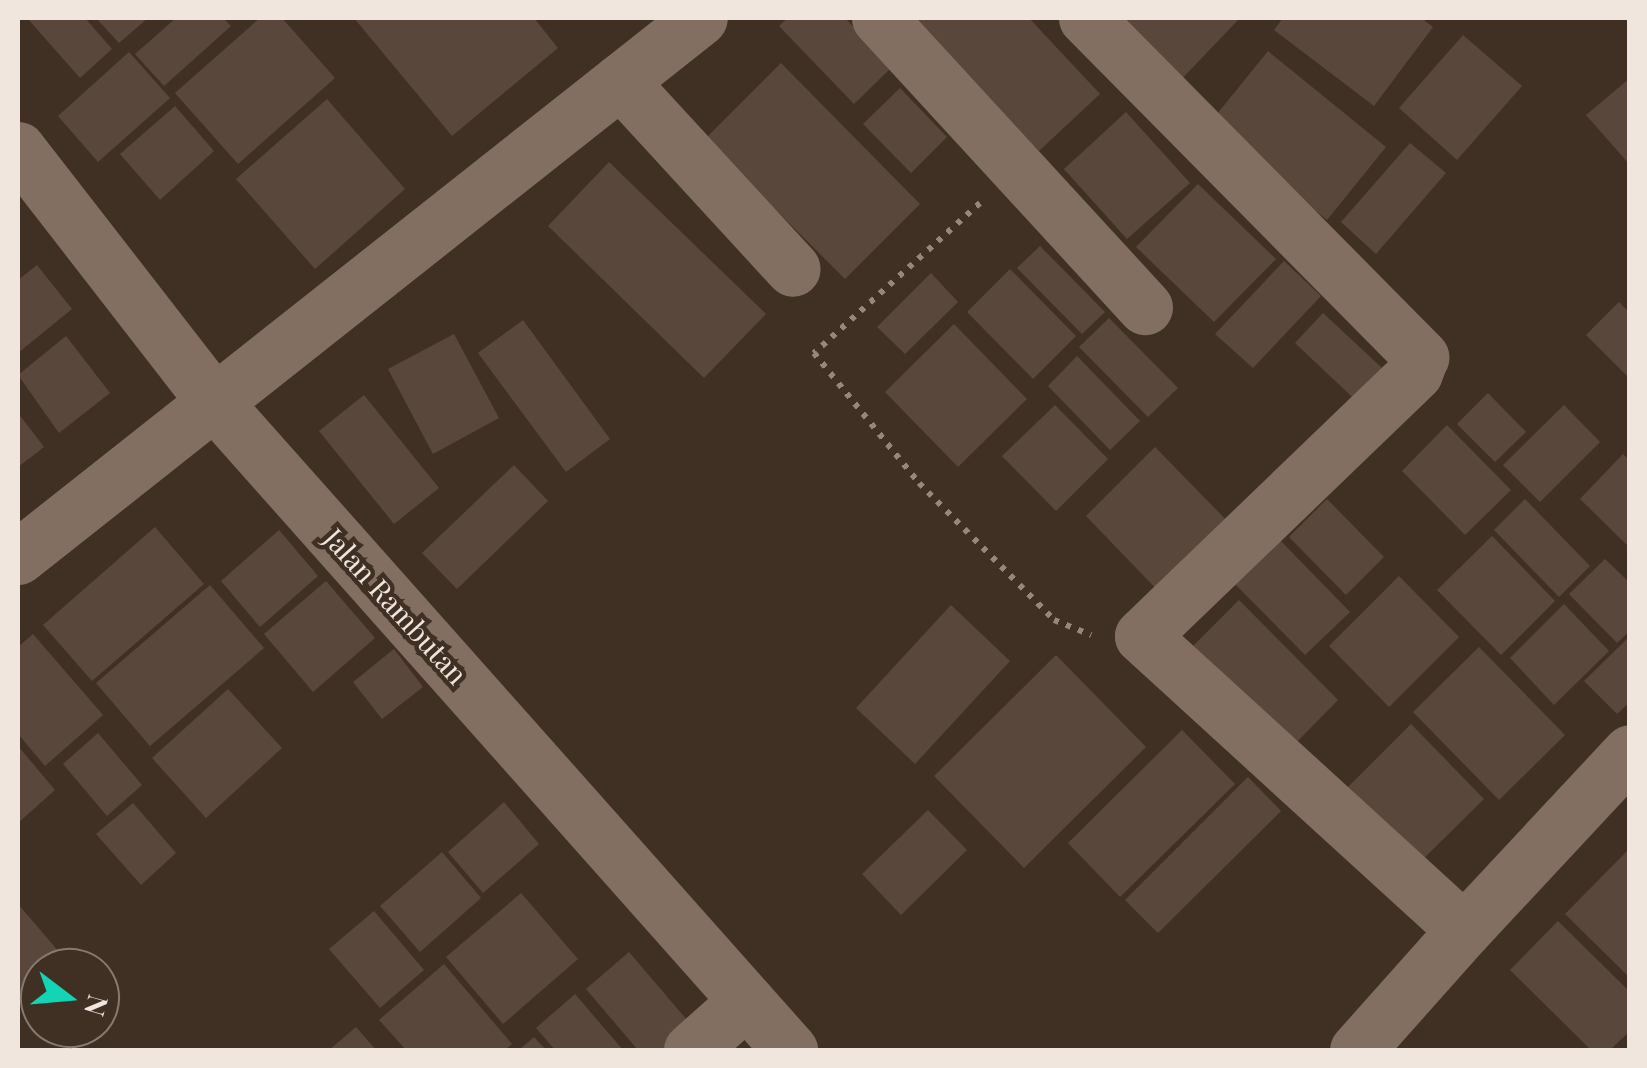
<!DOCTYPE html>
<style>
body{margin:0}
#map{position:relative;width:1647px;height:1068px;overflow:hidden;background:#403024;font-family:"Playfair Display",serif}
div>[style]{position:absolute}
.building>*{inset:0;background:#59473b}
.path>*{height:6px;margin-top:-3px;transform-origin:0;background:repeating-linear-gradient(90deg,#94877d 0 5px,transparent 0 13px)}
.minor>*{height:55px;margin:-27.5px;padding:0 27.5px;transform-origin:27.5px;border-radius:27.5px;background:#826f61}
span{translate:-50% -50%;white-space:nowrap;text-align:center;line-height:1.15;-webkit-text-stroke:9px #403024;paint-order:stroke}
.street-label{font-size:28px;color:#f0e6de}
.frame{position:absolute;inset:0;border:20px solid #f0e6de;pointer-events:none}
.north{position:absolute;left:20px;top:948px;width:100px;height:100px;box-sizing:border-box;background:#403024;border:2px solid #86796e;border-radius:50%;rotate:106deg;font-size:28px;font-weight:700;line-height:40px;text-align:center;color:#f0e6de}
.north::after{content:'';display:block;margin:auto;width:35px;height:45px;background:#11d5b4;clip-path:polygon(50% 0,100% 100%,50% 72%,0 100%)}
</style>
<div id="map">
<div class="building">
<i style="clip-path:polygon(27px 18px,85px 18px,112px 49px,80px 78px)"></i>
<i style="clip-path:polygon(96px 18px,148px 18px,119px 43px)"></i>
<i style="clip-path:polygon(176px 18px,223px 18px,231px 26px,164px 86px,135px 54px)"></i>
<i style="clip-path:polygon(260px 18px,282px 18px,335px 78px,238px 164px,175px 93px)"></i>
<i style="clip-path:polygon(354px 18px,534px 18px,558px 48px,452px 136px)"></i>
<i style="clip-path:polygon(788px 18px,845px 18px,892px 67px,854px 104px,779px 26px)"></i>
<i style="clip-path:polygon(913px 18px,1029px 18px,1100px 94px,1039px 151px)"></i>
<i style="clip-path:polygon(1106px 18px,1240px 18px,1175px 86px)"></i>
<i style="clip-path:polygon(1283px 18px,1421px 18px,1433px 27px,1374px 106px,1274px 30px)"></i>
<i style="clip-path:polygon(1463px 35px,1522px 86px,1457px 160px,1399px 108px)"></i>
<i style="clip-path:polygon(1268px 51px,1386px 147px,1327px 220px,1209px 124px)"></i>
<i style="clip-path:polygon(129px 52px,170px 98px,98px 162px,58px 116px)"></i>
<i style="clip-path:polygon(781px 63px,920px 204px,845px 279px,705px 139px)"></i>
<i style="clip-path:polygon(1630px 78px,1630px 165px,1586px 115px)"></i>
<i style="clip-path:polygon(900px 88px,947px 137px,911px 173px,863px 124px)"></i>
<i style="clip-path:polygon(327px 99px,405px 189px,315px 269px,236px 179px)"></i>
<i style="clip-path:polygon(175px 106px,214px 151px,160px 200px,120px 154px)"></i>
<i style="clip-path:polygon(1126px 112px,1190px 183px,1127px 239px,1064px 169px)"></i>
<i style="clip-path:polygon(1410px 143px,1446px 173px,1376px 254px,1341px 222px)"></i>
<i style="clip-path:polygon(609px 162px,766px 314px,704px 378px,548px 226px)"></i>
<i style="clip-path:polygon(1198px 184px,1276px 259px,1214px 322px,1136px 247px)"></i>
<i style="clip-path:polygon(1040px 246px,1105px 312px,1082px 334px,1017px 268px)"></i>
<i style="clip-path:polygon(1284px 261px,1321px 296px,1253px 368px,1215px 334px)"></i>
<i style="clip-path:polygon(37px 265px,72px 309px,18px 353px,18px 280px)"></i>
<i style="clip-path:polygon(1010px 269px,1076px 336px,1033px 379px,967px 312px)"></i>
<i style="clip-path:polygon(931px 273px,958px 302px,905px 354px,877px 327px)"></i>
<i style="clip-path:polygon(1619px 302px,1630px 313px,1630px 379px,1586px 335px)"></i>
<i style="clip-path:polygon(1323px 313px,1395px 380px,1367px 411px,1295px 343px)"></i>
<i style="clip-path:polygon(1109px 318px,1178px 388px,1148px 417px,1079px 347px)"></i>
<i style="clip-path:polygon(523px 320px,610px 439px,566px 472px,478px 353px)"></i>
<i style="clip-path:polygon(954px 324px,1027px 399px,958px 467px,885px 392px)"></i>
<i style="clip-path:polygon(454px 334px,499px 418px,433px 454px,388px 369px)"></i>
<i style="clip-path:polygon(66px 336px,110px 393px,59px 433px,18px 375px)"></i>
<i style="clip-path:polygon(1077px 356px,1140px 421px,1110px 450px,1048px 386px)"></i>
<i style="clip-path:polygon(1488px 393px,1526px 432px,1495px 462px,1457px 424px)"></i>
<i style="clip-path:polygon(364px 395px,439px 488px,394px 524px,319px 431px)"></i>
<i style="clip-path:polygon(1055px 405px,1108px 459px,1056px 511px,1002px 456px)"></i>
<i style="clip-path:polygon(1564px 405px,1600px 442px,1540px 502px,1503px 465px)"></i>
<i style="clip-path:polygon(18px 413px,44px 447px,18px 467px)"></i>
<i style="clip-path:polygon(1447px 425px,1511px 490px,1465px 535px,1402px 471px)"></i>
<i style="clip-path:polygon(1155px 447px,1236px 530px,1166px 599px,1086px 516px)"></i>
<i style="clip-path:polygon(1623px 454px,1630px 461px,1630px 548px,1580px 499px)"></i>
<i style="clip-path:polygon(514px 465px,548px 501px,457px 589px,422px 553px)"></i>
<i style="clip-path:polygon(1327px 499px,1384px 557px,1346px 595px,1289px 537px)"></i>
<i style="clip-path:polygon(1525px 499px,1590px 566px,1559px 597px,1494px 530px)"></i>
<i style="clip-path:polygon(155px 527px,204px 584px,92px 681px,43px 625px)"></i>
<i style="clip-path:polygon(279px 530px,318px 576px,260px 627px,221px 581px)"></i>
<i style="clip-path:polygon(1275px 535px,1350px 612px,1305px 655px,1231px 580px)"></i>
<i style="clip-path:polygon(1492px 536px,1555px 601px,1501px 655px,1437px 590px)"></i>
<i style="clip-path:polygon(1605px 559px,1630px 583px,1630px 631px,1617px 643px,1569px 594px)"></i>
<i style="clip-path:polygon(1399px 576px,1459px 637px,1389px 707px,1329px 646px)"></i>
<i style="clip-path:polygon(326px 581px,375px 638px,313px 692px,264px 634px)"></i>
<i style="clip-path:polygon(210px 585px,264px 648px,150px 746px,96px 683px)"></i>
<i style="clip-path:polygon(1239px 600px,1338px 700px,1283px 756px,1184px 655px)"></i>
<i style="clip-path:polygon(1564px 604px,1609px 651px,1554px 705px,1510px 658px)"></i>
<i style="clip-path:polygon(951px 605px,1010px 661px,915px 764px,856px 708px)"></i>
<i style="clip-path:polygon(33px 634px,103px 715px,45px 766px,18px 734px,18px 647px)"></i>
<i style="clip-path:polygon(1628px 638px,1630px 702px,1617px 714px,1584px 681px)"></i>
<i style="clip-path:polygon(1479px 647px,1565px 735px,1499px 800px,1413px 712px)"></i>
<i style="clip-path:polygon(394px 649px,423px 687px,382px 719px,353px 682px)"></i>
<i style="clip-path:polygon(1056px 655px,1146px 747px,1024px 868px,934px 776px)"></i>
<i style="clip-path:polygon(228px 689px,282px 748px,206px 818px,152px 758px)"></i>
<i style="clip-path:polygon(1411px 724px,1484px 799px,1413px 869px,1340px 795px)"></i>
<i style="clip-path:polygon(1182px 730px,1235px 784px,1120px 897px,1068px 843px)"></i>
<i style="clip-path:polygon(98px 733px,142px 785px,107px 816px,63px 764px)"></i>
<i style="clip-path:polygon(18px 746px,55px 790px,18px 823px)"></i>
<i style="clip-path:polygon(1248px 777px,1281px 811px,1158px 933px,1125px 900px)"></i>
<i style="clip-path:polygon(504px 802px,539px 844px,483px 893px,448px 852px)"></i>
<i style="clip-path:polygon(133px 803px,176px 853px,141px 885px,96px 834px)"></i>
<i style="clip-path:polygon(928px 810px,967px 850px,901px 915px,862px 874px)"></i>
<i style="clip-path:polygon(1630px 848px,1630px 978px,1565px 914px)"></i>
<i style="clip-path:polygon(442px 852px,481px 898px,420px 952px,380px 906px)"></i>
<i style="clip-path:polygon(521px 893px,578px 959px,503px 1024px,446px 957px)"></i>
<i style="clip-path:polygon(18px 904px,66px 960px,40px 968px,40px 982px,18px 1002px)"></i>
<i style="clip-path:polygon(374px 911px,424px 970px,380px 1008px,329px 949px)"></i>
<i style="clip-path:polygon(1558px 921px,1630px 992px,1630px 1031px,1610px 1050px,1591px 1050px,1510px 970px)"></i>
<i style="clip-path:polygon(629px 952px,693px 1027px,667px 1050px,638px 1050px,586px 989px)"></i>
<i style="clip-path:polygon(444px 964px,512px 1044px,505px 1050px,406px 1050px,379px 1020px)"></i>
<i style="clip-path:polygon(575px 994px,623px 1050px,555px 1050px,536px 1028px)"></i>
<i style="clip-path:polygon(356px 1027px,376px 1050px,329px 1050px)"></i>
<i style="clip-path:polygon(534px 1037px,546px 1050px,519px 1050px)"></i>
</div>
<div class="path">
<i style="left:980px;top:203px;width:224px;rotate:137.9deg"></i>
<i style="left:814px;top:353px;width:167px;rotate:51.1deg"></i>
<i style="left:919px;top:483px;width:192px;rotate:45.4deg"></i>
<i style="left:1054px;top:620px;width:40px;rotate:22deg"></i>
</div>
<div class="minor">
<i style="left:879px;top:18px;width:393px;rotate:47.4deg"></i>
<i style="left:1086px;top:18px;width:477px;rotate:45.3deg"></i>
<i style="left:1421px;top:357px;width:17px;rotate:111deg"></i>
<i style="left:1415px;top:373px;width:379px;rotate:136.1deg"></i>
<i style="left:1142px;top:636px;width:436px;rotate:42.4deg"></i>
<i style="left:1464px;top:930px;width:243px;rotate:-47deg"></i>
<i style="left:620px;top:81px;width:255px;rotate:47.4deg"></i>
<i style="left:18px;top:149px;width:321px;rotate:52.2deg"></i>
<i style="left:215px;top:403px;width:866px;rotate:48.37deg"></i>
<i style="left:18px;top:557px;width:869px;rotate:-38.32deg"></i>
<i style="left:691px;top:1050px;width:74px;rotate:-41.7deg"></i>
<i style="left:1357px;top:1050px;width:161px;rotate:-48.3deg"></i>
</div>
<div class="street-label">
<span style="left:396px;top:606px;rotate:48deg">Jalan Rambutan</span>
</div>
<div class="frame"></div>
<div class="north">N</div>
</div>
